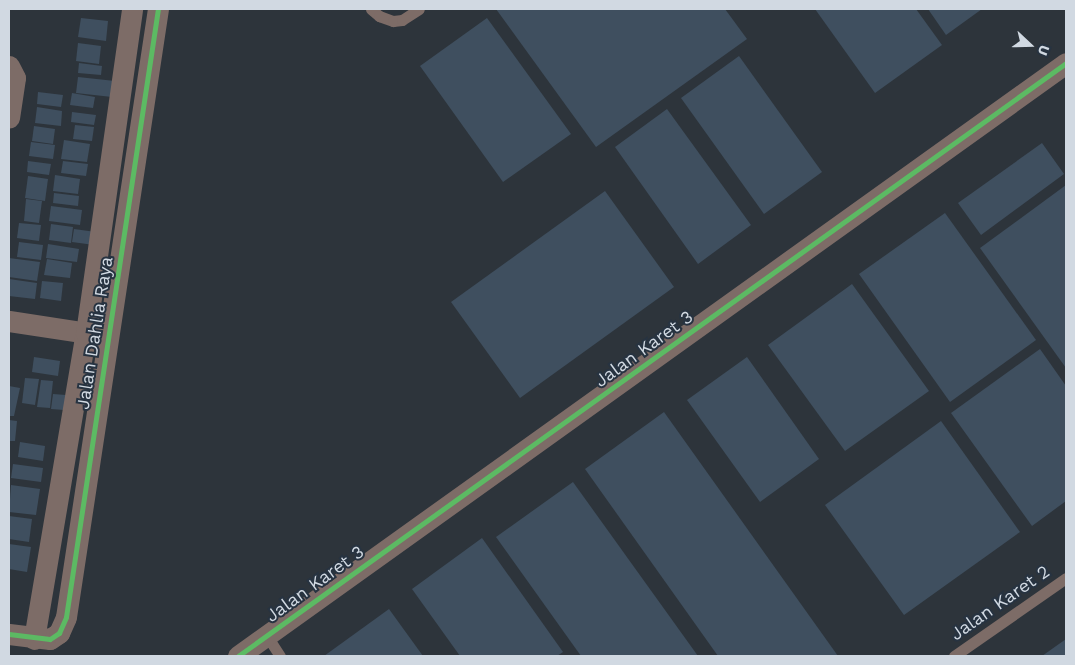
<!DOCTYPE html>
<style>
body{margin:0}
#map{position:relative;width:1075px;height:665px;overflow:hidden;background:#2d343b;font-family:"Work Sans",sans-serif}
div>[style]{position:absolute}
.building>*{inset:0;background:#3f4f5f}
.service>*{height:11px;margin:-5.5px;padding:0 5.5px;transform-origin:5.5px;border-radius:5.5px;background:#7d6c67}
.minor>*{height:21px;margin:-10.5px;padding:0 10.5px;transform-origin:10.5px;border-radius:10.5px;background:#7d6c67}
.cycleway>*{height:5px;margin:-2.5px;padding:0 2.5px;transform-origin:2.5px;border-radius:2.5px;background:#5cba63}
span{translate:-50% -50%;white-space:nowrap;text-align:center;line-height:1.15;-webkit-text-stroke:4px #273341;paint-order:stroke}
.street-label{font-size:18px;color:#d1d9e2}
.frame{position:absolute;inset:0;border:10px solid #d1d9e2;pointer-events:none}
.north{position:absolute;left:1005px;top:20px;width:50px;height:50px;-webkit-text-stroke:4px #273341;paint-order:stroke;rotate:111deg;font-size:14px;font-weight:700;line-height:20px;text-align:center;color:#d1d9e2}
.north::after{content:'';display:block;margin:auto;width:18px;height:22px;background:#d1d9e2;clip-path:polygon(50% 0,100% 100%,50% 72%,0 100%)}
</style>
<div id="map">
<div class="building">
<i style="clip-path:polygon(496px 9px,725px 9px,747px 39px,596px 147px)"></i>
<i style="clip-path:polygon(815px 9px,916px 9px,942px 45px,875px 93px)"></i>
<i style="clip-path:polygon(928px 9px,982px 9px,946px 35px)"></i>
<i style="clip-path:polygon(81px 18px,108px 21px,106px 41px,78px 37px)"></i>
<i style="clip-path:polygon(487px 18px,571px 134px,503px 182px,420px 66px)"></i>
<i style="clip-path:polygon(78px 43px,101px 46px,99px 64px,76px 61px)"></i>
<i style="clip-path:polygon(739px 56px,822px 172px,764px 214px,681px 98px)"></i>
<i style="clip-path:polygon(79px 63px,102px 66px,101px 75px,78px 73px)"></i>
<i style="clip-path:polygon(78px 77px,115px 81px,112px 97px,76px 93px)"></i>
<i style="clip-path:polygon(38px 92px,63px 95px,61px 107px,37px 104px)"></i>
<i style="clip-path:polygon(72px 93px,95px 97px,93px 108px,70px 105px)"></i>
<i style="clip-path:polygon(37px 107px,62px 111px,61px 126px,35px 123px)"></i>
<i style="clip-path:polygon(667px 109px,751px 225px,698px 264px,615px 147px)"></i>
<i style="clip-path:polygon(72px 112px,96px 115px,94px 125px,71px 122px)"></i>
<i style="clip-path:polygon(75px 125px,94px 127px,92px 141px,73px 139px)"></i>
<i style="clip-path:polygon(34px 126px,55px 129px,53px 144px,32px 141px)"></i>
<i style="clip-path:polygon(64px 140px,90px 144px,87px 162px,61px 159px)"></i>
<i style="clip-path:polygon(31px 142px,55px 145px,53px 159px,29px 156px)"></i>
<i style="clip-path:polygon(1042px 143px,1064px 174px,981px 235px,958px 203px)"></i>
<i style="clip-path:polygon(28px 161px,51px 164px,49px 175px,27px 172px)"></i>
<i style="clip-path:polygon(63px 161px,88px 164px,86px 176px,61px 173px)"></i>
<i style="clip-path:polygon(55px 175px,80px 179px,78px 194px,53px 191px)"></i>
<i style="clip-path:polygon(28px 176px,48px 179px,45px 201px,25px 198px)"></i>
<i style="clip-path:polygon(1066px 185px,1066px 368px,980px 248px)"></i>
<i style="clip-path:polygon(605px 191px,674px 287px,520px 398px,451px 302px)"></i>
<i style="clip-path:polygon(54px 193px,79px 196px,78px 206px,53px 203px)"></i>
<i style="clip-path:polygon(26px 199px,42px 201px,39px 223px,24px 221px)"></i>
<i style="clip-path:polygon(51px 206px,82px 210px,80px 225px,49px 221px)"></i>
<i style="clip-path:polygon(945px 213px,1036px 340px,950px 402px,859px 274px)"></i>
<i style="clip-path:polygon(19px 223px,41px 225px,39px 241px,17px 238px)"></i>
<i style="clip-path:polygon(51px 224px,73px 227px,71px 243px,49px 240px)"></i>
<i style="clip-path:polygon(74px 229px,96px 232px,94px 245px,72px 242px)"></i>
<i style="clip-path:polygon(19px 242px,43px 245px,41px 260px,17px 257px)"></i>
<i style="clip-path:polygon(48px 244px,79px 249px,77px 262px,46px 258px)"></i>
<i style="clip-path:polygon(9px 258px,40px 262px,37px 281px,9px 277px)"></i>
<i style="clip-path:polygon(47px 259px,72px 263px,70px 278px,44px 275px)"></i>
<i style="clip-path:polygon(9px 279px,37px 283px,35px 299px,9px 296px)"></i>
<i style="clip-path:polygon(42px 281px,63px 283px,61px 301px,40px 298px)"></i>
<i style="clip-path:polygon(852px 284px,929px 391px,845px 451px,768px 345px)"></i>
<i style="clip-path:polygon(1040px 349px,1066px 386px,1066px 501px,1032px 526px,951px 413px)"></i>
<i style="clip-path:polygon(34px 357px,60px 361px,58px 376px,32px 372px)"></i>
<i style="clip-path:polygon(747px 357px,819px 459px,760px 502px,687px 400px)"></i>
<i style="clip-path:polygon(25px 378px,39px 379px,35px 405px,22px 403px)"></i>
<i style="clip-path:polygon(41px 380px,53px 381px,50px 408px,37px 407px)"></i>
<i style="clip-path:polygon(9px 386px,20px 388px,14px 416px,9px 416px)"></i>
<i style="clip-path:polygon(53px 394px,66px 395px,64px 410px,51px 409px)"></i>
<i style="clip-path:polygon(664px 412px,838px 656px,718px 656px,585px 469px)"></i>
<i style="clip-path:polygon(9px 420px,17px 421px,15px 441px,9px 441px)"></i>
<i style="clip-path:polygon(941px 421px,1020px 532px,904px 615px,825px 505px)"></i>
<i style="clip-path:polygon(20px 442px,45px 446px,43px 461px,18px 457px)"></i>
<i style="clip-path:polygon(13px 464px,43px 468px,41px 482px,11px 478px)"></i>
<i style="clip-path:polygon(573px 482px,698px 656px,581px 656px,496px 537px)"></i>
<i style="clip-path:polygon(11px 485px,40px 489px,36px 515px,9px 512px)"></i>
<i style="clip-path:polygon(9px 516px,32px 519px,29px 542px,9px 539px)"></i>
<i style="clip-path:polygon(482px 538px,563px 652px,557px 656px,460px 656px,412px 589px)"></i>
<i style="clip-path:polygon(9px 544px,31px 547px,27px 572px,9px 569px)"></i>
<i style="clip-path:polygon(389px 609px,423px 656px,324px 656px)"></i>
<i style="clip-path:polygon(1066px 639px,1066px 656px,1042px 656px)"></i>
</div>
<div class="service">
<i style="left:371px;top:9px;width:11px;rotate:41deg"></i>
<i style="left:379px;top:16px;width:15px;rotate:20deg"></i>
<i style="left:393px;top:21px;width:9px;rotate:-6deg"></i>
<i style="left:402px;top:20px;width:20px;rotate:-33deg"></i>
<i style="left:267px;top:636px;width:24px;rotate:57deg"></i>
<i style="left:954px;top:656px;width:136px;rotate:-34.9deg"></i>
</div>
<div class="minor">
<i style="left:9px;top:66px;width:13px;rotate:63deg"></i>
<i style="left:15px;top:78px;width:40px;rotate:98.5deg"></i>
<i style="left:9px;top:321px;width:92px;rotate:8.7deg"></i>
<i style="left:9px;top:634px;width:41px;rotate:7deg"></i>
<i style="left:50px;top:639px;width:11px;rotate:-34deg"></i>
<i style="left:59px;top:633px;width:17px;rotate:-66deg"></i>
<i style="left:66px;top:617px;width:615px;rotate:-81.4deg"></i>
<i style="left:34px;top:639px;width:310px;rotate:-80.4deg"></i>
<i style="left:86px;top:333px;width:327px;rotate:-81.9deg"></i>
<i style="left:238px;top:656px;width:1018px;rotate:-35.61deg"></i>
</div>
<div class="cycleway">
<i style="left:9px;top:634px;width:41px;rotate:7deg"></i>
<i style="left:50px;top:639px;width:11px;rotate:-34deg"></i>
<i style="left:59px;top:633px;width:17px;rotate:-66deg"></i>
<i style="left:66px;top:617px;width:615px;rotate:-81.4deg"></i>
<i style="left:238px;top:656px;width:1018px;rotate:-35.61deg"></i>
</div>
<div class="street-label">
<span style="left:95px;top:333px;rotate:-81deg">Jalan Dahlia Raya</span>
<span style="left:644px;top:349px;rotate:-36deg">Jalan Karet 3</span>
<span style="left:315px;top:584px;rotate:-36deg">Jalan Karet 3</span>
<span style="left:1000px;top:603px;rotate:-35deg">Jalan Karet 2</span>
</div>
<div class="frame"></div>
<div class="north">U</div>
</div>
